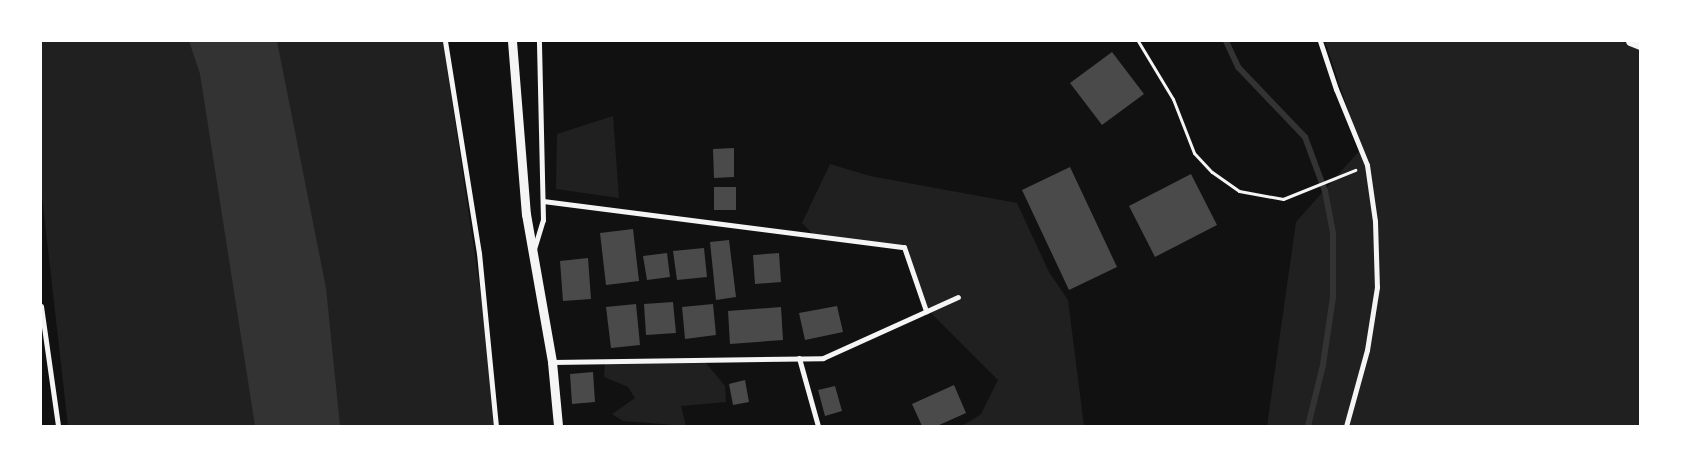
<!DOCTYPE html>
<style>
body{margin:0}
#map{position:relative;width:1681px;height:467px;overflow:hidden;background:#111;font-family:Commissioner,sans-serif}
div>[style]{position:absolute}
.green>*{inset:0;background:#202020}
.water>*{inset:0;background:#333}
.stream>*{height:6px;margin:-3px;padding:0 3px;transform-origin:3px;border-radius:3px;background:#333}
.building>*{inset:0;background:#4a4a4a}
.path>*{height:3px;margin:-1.5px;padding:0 1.5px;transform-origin:1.5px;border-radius:1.5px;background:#f5f5f5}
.minor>*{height:5px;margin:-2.5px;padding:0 2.5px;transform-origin:2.5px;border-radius:2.5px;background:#f5f5f5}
.tertiary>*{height:9px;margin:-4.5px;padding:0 4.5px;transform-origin:4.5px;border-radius:4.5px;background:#f5f5f5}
span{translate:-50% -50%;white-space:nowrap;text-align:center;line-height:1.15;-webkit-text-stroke:4px #fff;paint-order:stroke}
.frame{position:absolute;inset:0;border:42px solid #fff;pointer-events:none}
</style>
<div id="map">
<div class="green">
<i style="clip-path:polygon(41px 41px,443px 41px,492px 370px,496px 426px,68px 426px,41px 187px)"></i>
<i style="clip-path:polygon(1325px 41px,1640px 41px,1640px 426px,1267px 426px,1296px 222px,1361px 149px)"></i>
<i style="clip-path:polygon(613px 116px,619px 198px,556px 189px,557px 134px)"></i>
<i style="clip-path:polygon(830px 164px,870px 176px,1017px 203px,1049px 272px,1068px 300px,1084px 426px,962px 426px,981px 414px,998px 380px,924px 306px,904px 247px,815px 236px,802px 223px)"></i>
<i style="clip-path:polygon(605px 361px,706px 363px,725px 386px,726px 402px,681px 406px,686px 426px,623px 421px,612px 414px,635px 398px,628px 387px,604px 377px)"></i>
</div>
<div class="water">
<i style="clip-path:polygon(189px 41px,277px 41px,326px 288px,340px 426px,255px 426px,200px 74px)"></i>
</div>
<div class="stream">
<i style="left:1226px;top:41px;width:29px;rotate:65deg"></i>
<i style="left:1238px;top:67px;width:97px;rotate:46.3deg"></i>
<i style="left:1305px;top:137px;width:58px;rotate:69.7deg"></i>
<i style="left:1325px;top:191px;width:43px;rotate:79.2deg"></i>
<i style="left:1333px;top:233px;width:64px;rotate:90deg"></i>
<i style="left:1333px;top:297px;width:69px;rotate:98.4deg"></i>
<i style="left:1323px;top:365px;width:63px;rotate:103.8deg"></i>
</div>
<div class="building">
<i style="clip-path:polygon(1112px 52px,1144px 94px,1102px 125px,1070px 83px)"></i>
<i style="clip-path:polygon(734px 148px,734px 177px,714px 178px,713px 149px)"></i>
<i style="clip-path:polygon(1070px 167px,1117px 267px,1069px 290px,1022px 190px)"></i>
<i style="clip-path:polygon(1191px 174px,1217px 225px,1155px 257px,1129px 206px)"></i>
<i style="clip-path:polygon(714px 187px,736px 187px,736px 210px,714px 210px)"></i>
<i style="clip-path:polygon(633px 229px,639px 281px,606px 285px,600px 233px)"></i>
<i style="clip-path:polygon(729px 240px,736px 297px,716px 300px,710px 242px)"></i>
<i style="clip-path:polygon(704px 248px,707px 277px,677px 280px,673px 251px)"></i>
<i style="clip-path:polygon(667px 253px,670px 277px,647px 280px,643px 256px)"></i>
<i style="clip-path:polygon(779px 253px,781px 282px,755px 284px,753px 255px)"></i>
<i style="clip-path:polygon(588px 258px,591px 299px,563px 301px,560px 261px)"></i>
<i style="clip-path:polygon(673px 302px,676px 333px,646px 335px,644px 304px)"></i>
<i style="clip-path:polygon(636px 304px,640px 345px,611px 348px,606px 307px)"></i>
<i style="clip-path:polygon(713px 304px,716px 335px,685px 339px,682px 307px)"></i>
<i style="clip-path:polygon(837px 306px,843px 332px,805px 340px,799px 313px)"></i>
<i style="clip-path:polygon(781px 307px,783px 340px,730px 344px,728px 311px)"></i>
<i style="clip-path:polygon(593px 372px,595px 402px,572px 404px,570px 374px)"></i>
<i style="clip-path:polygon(745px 380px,749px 402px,733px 405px,729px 384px)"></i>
<i style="clip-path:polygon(954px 385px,966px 413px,937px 426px,922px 426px,912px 404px)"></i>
<i style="clip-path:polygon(835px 386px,842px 411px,825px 416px,818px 390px)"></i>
</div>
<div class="path">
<i style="left:1138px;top:41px;width:68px;rotate:58.9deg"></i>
<i style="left:1173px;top:99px;width:58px;rotate:68.7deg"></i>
<i style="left:1194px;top:153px;width:26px;rotate:47deg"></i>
<i style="left:1212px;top:172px;width:33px;rotate:35deg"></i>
<i style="left:1239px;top:191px;width:45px;rotate:10.3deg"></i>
<i style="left:1283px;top:199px;width:78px;rotate:-21.9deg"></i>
</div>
<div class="minor">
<i style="left:445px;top:41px;width:215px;rotate:80.9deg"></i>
<i style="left:479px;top:253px;width:174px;rotate:84.4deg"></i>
<i style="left:1320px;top:41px;width:51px;rotate:71.6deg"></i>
<i style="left:1336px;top:89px;width:82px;rotate:67.8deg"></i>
<i style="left:1367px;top:165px;width:57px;rotate:81.9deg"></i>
<i style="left:1375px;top:221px;width:66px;rotate:88.3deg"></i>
<i style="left:1377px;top:287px;width:64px;rotate:99deg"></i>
<i style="left:1367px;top:350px;width:79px;rotate:105.4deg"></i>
<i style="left:543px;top:201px;width:364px;rotate:7.3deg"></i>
<i style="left:904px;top:247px;width:68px;rotate:71deg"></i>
<i style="left:534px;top:249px;width:30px;rotate:-73deg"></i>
<i style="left:543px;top:220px;width:179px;rotate:-91.3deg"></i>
<i style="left:41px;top:306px;width:121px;rotate:81.9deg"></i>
<i style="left:799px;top:358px;width:71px;rotate:74.4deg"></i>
<i style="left:552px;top:362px;width:271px;rotate:-0.8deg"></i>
<i style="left:823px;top:358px;width:148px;rotate:-24.3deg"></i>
</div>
<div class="tertiary">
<i style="left:512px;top:41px;width:174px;rotate:85.4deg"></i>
<i style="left:526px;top:214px;width:150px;rotate:80deg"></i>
<i style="left:552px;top:362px;width:64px;rotate:84.6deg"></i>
<i style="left:1630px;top:41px;width:11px;rotate:22deg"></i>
</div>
<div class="frame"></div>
</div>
